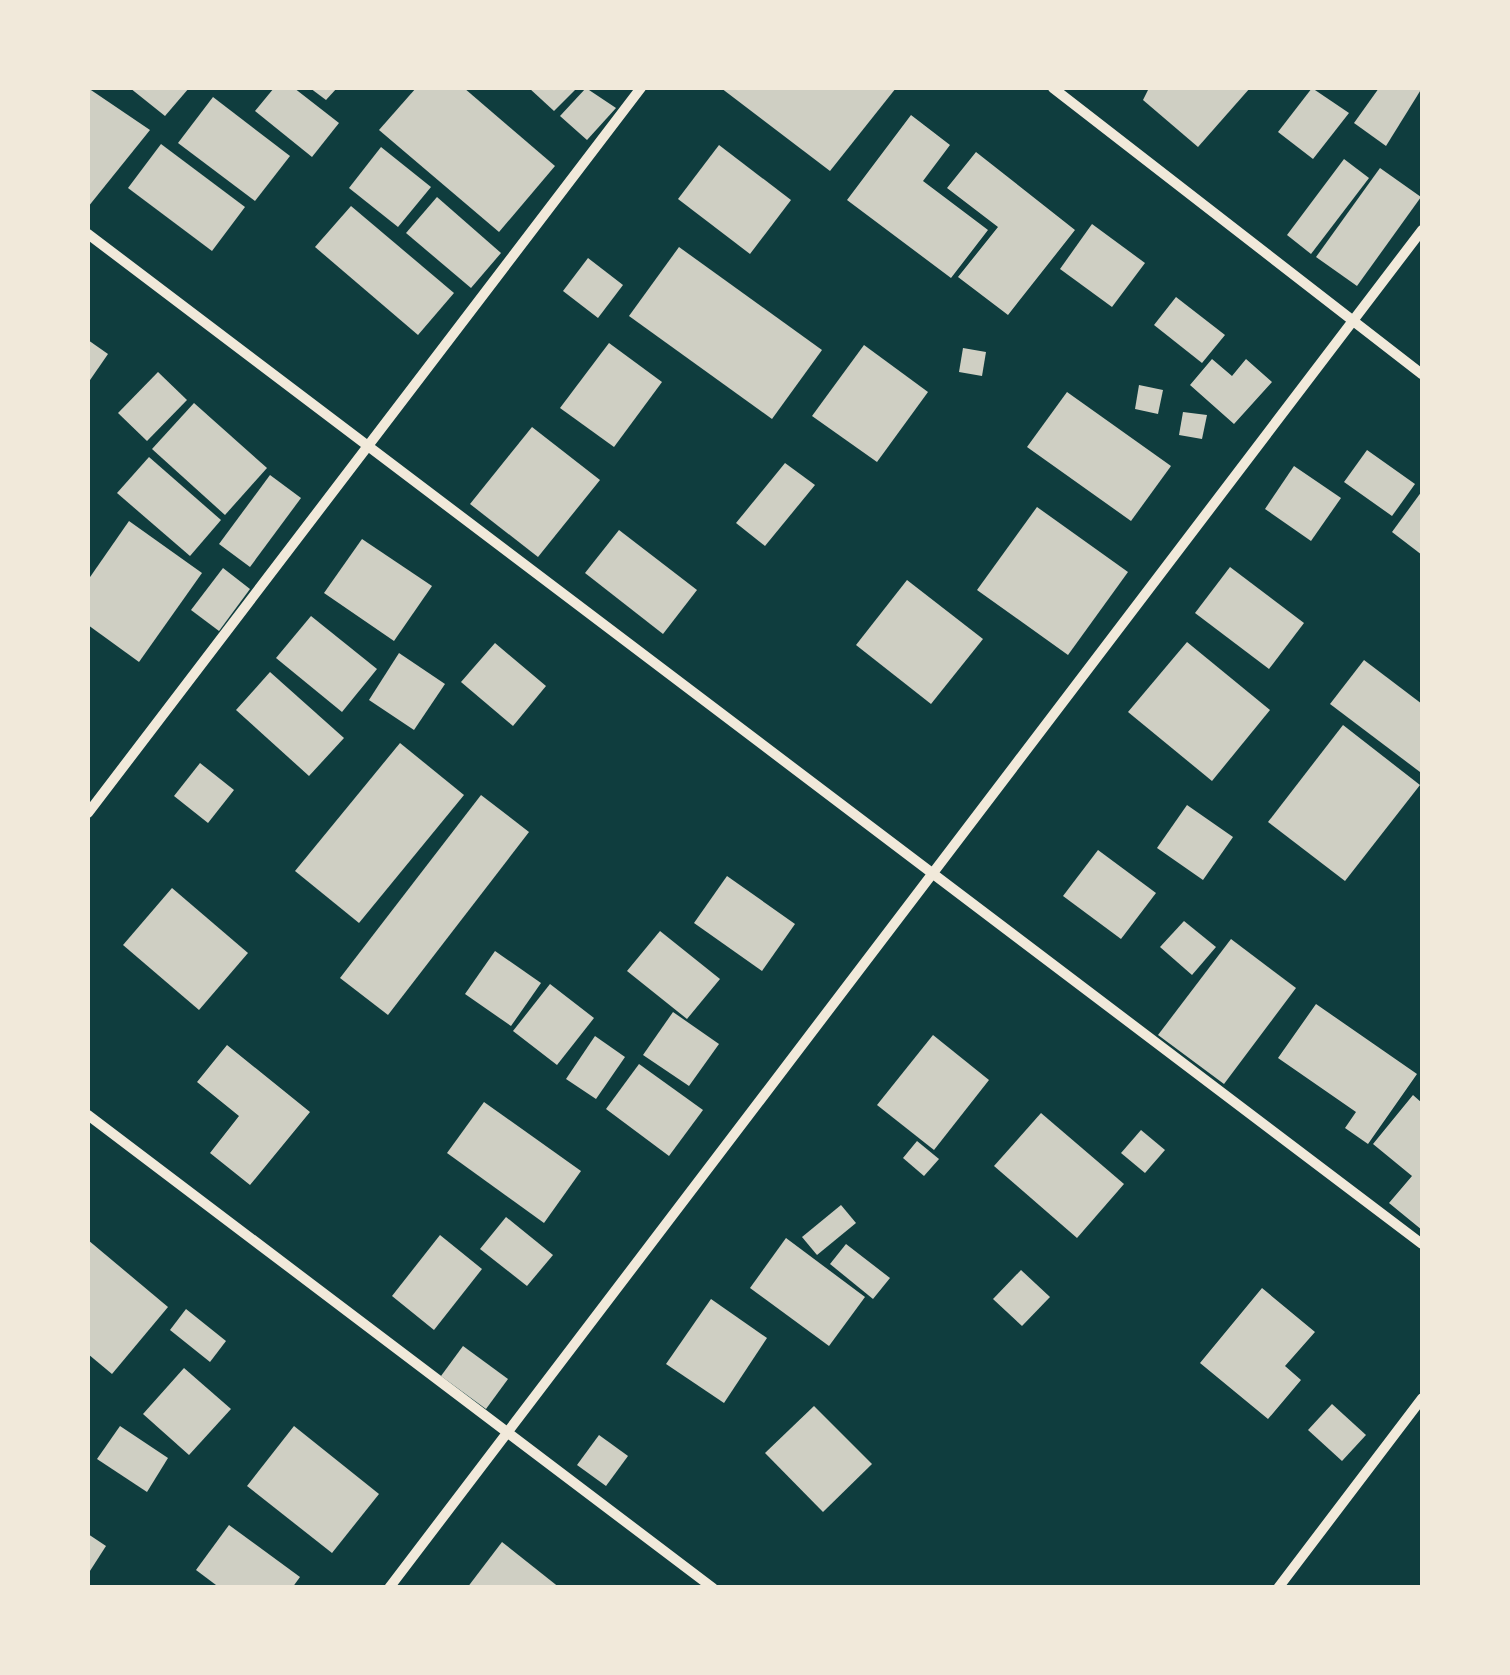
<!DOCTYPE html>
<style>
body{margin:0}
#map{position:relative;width:1510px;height:1675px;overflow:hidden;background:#0f3d3e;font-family:"Alegreya Sans",sans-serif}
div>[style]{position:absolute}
.building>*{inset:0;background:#cfcfc3}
.minor>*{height:10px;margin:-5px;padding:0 5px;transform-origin:5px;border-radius:5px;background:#f1e9da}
span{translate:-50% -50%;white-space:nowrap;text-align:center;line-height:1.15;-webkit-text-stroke:8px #f1e9da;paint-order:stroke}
.frame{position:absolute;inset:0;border:90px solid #f1e9da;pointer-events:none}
</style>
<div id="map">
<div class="building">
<i style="clip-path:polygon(88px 88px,150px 130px,88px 207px)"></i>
<i style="clip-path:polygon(130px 88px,189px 88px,165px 116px)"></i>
<i style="clip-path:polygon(274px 88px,294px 88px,339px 123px,312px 157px,255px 111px)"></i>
<i style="clip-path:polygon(310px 88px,337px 88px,326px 100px)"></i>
<i style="clip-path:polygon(416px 88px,464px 88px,555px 166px,499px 232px,379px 130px)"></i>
<i style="clip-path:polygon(529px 88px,577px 88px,554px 111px)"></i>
<i style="clip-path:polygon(586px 88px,616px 108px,587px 140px,560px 116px)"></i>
<i style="clip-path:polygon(721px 88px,896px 88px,830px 171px)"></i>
<i style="clip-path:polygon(1149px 88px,1250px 88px,1198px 147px,1143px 100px)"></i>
<i style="clip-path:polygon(1312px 88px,1349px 113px,1313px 159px,1278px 132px)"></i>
<i style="clip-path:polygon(1379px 88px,1422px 88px,1386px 146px,1354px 123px)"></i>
<i style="clip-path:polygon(213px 97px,290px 156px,255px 201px,178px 143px)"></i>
<i style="clip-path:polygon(911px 115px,950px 145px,923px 181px,988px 230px,951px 278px,847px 200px)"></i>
<i style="clip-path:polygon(161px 144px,245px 207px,212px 251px,128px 188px)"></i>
<i style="clip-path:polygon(719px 145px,791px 200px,750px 254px,678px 199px)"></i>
<i style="clip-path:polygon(381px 147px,431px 187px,398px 227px,349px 188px)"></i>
<i style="clip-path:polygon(976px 152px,1075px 230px,1008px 315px,958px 277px,998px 227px,947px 188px)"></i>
<i style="clip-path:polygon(1344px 159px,1369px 178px,1311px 254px,1287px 235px)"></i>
<i style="clip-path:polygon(1380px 168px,1421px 197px,1357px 286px,1316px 257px)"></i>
<i style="clip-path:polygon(437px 197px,501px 253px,471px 288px,406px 233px)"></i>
<i style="clip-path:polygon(351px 206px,454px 293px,418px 335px,315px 247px)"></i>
<i style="clip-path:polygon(1092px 224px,1145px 263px,1112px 307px,1060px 269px)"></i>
<i style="clip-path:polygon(679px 247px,822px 350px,772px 419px,629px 316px)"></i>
<i style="clip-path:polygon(588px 258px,623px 285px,598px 318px,563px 291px)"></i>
<i style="clip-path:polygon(1176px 297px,1225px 335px,1202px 363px,1154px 325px)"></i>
<i style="clip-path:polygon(88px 340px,108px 354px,88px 383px)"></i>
<i style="clip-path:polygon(609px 343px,662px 382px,614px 447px,560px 408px)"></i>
<i style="clip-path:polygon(864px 345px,928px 392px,877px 462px,812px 416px)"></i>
<i style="clip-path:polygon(963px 348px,986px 352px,982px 376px,959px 372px)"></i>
<i style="clip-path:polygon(1212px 359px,1232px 376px,1246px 359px,1272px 382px,1234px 424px,1190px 385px)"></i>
<i style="clip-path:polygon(158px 372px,187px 400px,147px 441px,118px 413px)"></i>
<i style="clip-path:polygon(1139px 385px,1163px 390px,1158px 414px,1135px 409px)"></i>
<i style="clip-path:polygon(1067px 392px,1171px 466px,1131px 521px,1027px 447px)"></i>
<i style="clip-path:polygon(194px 403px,267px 468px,225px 515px,152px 449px)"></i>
<i style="clip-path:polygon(1183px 412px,1207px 415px,1202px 439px,1179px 435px)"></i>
<i style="clip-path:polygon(532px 427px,600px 480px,538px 557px,470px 504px)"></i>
<i style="clip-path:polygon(1367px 450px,1415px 484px,1392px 516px,1344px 482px)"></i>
<i style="clip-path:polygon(149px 457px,221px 520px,190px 556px,117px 493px)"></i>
<i style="clip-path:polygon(785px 463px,815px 485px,765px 546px,736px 523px)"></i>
<i style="clip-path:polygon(1294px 466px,1341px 498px,1311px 541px,1265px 509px)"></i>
<i style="clip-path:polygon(270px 475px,301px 498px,250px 567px,219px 544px)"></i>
<i style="clip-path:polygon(1422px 491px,1422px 555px,1392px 532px)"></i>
<i style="clip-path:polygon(1037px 507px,1128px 572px,1068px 655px,977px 590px)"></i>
<i style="clip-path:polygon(129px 521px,202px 573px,139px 662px,88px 625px,88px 580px)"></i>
<i style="clip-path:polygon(619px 530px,697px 590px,663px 634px,585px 573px)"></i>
<i style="clip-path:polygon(362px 539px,432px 586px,394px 641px,324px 593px)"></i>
<i style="clip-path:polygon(1230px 567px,1304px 623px,1269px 669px,1195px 613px)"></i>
<i style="clip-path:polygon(223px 568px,250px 589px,219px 631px,191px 610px)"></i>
<i style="clip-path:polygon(907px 580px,983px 639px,931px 704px,856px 645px)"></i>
<i style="clip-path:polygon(311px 616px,377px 669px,342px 712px,276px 658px)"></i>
<i style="clip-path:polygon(1187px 642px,1270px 710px,1212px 781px,1128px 712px)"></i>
<i style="clip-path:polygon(495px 643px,546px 686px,513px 726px,461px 682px)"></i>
<i style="clip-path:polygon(399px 653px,445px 684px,414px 730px,369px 700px)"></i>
<i style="clip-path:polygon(1364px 660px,1422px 704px,1420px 772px,1330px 704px)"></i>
<i style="clip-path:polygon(270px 672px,344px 738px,309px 776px,236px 710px)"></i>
<i style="clip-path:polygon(1343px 725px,1420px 785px,1345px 881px,1268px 822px)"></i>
<i style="clip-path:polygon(400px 743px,464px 795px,359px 923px,295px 871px)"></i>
<i style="clip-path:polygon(200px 763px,234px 790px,208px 823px,174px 796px)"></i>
<i style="clip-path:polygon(481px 795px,529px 832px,388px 1015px,340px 978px)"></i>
<i style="clip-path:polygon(1187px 805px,1233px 837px,1203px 880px,1157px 848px)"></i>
<i style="clip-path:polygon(1098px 850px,1156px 893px,1121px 939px,1063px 896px)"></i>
<i style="clip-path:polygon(727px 876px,795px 924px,762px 971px,694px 923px)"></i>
<i style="clip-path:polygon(172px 888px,248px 953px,199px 1010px,123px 945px)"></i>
<i style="clip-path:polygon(1184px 921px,1216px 947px,1192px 975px,1160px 947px)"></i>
<i style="clip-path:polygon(660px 931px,720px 979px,687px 1019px,627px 971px)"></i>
<i style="clip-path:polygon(1231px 939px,1296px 988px,1224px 1084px,1158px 1035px)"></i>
<i style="clip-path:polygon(495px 951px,541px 983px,511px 1026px,465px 994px)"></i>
<i style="clip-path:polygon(550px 984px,594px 1018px,557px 1065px,513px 1031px)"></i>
<i style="clip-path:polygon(1316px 1004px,1417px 1074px,1368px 1144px,1345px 1128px,1356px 1112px,1278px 1058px)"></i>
<i style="clip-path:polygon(673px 1012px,719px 1044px,689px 1086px,643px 1055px)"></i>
<i style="clip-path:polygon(933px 1035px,989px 1080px,934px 1150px,877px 1105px)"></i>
<i style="clip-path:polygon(595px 1036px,625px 1057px,596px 1099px,566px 1079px)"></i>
<i style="clip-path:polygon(227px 1045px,310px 1112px,250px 1185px,210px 1153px,239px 1116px,197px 1082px)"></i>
<i style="clip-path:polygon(639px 1064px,703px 1110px,669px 1156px,606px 1109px)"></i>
<i style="clip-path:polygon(1413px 1095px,1422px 1103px,1422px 1230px,1389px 1203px,1412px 1176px,1373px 1144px)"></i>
<i style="clip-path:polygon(484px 1102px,581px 1171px,544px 1223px,447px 1153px)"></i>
<i style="clip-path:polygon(1041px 1113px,1124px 1184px,1077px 1238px,994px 1166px)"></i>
<i style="clip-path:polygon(1141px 1130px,1165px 1150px,1145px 1173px,1121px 1153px)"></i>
<i style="clip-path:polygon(917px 1141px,939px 1159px,924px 1176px,903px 1158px)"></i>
<i style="clip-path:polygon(841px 1205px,856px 1223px,817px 1255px,802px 1237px)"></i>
<i style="clip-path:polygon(506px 1217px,553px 1255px,527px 1286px,480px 1249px)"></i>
<i style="clip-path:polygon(440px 1235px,482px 1269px,434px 1330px,392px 1296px)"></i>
<i style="clip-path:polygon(786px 1238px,865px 1297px,829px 1346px,750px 1288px)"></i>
<i style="clip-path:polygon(88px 1240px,168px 1307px,112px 1374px,88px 1354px)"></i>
<i style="clip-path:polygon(846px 1244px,890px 1278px,873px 1299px,830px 1264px)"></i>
<i style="clip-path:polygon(1021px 1270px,1050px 1297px,1022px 1326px,993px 1299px)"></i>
<i style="clip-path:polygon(1262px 1288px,1315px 1332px,1285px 1366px,1301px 1380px,1268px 1419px,1200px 1363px)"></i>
<i style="clip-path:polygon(711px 1299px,767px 1338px,724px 1403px,666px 1364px)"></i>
<i style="clip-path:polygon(186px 1309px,226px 1341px,210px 1362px,170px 1330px)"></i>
<i style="clip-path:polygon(463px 1346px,508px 1379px,486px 1409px,441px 1376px)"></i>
<i style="clip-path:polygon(184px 1368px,231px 1409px,189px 1455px,143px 1414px)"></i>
<i style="clip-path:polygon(1332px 1404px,1366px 1435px,1342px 1461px,1308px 1430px)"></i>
<i style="clip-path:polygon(814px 1406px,872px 1464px,823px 1512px,765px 1453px)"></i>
<i style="clip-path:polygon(120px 1426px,168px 1458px,147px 1492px,97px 1459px)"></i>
<i style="clip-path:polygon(294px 1426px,379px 1494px,332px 1553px,247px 1486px)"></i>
<i style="clip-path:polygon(599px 1435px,628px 1456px,606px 1486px,577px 1465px)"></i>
<i style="clip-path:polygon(229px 1525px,300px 1577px,292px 1588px,220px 1588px,196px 1570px)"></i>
<i style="clip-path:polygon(88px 1534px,106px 1546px,88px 1574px)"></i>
<i style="clip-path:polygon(502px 1542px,560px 1588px,467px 1588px)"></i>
</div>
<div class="minor">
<i style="left:1053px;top:88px;width:467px;rotate:37.8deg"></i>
<i style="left:88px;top:234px;width:1673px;rotate:37.13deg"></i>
<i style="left:88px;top:813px;width:912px;rotate:-52.67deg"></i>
<i style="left:88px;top:1115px;width:784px;rotate:37.12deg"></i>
<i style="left:389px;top:1588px;width:1706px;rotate:-52.74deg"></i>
<i style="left:1278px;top:1588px;width:238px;rotate:-52.8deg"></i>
</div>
<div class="frame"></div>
</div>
